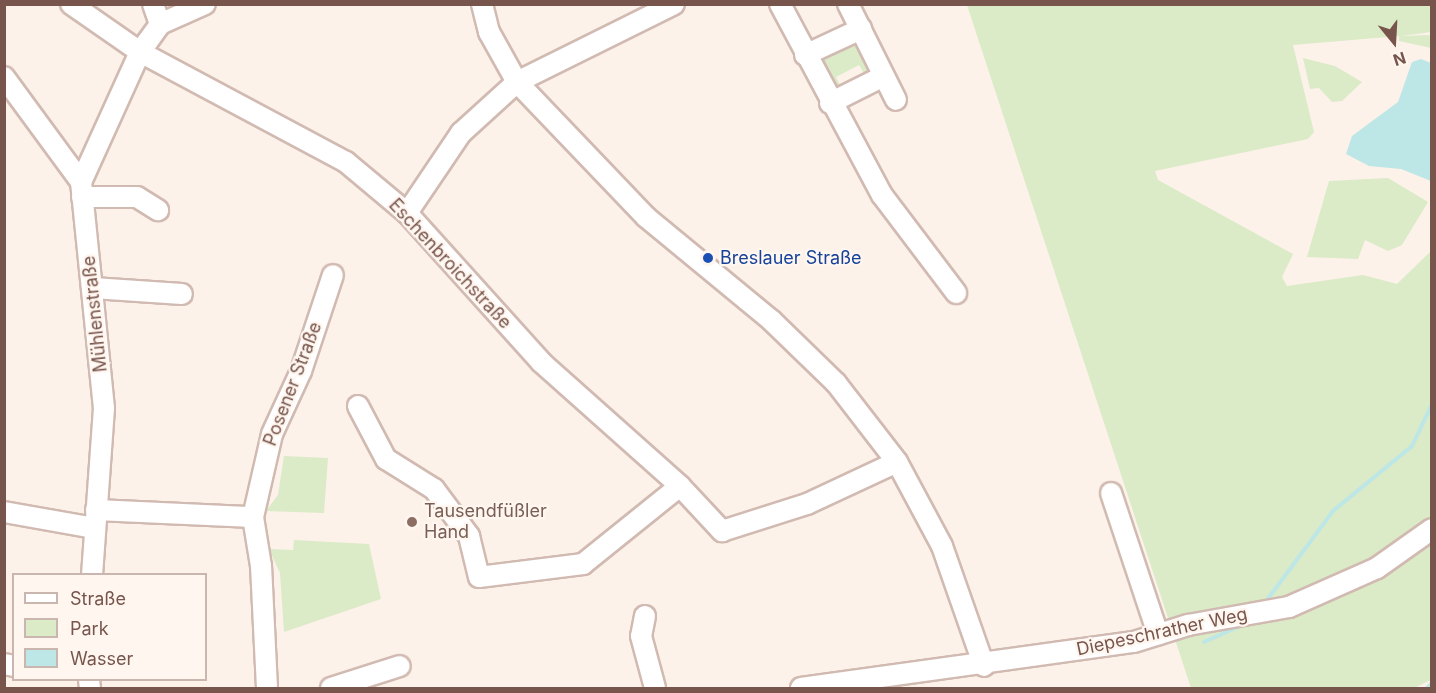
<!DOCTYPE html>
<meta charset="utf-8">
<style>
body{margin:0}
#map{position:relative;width:1436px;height:693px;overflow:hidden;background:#fcf2e9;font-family:Inter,sans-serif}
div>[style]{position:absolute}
.green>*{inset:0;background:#dbeac7}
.water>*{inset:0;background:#bde6e6}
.stream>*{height:4px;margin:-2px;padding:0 2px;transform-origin:2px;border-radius:2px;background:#bde6e6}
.roads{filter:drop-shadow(2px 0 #d1bab1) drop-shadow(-2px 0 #d1bab1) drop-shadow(0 2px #d1bab1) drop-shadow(0 -2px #d1bab1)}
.minor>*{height:20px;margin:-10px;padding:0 10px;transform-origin:10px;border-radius:10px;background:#fff}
.dots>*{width:16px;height:16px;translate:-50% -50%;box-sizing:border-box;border:3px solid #fff6f0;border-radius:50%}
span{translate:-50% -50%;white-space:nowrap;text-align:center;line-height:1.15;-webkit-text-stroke:4.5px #fff6f0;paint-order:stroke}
.transit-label{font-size:18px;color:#164399}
.left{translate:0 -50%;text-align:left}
.street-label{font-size:18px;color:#77554c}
.education-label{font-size:18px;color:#785e54}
.frame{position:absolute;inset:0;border:6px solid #77554c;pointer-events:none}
.legend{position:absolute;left:12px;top:573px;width:195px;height:108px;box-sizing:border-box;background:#fff6f0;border:2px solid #c9b6ae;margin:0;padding:8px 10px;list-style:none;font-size:18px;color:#77554c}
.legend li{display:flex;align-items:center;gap:12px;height:30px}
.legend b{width:30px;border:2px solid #c9b6ae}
.north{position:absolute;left:1364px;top:12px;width:60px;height:60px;-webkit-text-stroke:4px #fff6f0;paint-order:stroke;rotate:162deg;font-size:16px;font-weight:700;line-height:24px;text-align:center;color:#77554c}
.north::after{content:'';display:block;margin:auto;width:21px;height:27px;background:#77554c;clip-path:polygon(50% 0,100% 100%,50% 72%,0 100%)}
</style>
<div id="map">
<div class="green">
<i style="clip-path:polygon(967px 5px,1431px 5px,1431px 32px,1401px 36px,1431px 35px,1431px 48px,1399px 41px,1399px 36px,1293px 45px,1314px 132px,1308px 139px,1155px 171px,1158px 180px,1293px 254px,1282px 277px,1287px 286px,1363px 275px,1397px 284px,1431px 251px,1431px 680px,1414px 688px,1191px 688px)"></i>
<i style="clip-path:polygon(843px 41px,859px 42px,869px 67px,865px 75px,859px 65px,836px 77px,841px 87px,832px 89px,816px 60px)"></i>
<i style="clip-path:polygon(1303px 58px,1335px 66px,1362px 82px,1342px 101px,1332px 102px,1319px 88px,1310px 89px)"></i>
<i style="clip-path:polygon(1388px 178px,1428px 202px,1402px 245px,1388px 251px,1365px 240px,1358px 259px,1307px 257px,1329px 181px)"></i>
<i style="clip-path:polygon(284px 456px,328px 458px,324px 513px,266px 511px,278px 495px)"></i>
<i style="clip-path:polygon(294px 540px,369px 544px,381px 599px,284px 632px,280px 573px,269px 549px,293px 550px)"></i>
</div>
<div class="water">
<i style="clip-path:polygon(1421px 59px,1431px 63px,1431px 181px,1401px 169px,1369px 166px,1346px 154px,1352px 136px,1398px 102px,1412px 62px)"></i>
</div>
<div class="stream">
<i style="left:1264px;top:604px;width:116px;rotate:-53.4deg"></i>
<i style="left:1333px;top:511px;width:102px;rotate:-39.4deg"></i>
<i style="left:1412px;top:446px;width:47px;rotate:-64.5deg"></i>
<i style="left:1204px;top:642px;width:49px;rotate:-24deg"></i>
<i style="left:1427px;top:688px;width:7px;rotate:-45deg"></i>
</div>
<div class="roads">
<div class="minor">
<i style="left:71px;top:4px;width:84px;rotate:34.8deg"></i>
<i style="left:140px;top:52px;width:234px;rotate:28.1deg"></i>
<i style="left:346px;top:162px;width:80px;rotate:39.9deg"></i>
<i style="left:407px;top:213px;width:200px;rotate:48deg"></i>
<i style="left:541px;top:362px;width:186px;rotate:41.7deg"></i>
<i style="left:680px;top:486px;width:62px;rotate:47deg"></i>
<i style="left:722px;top:531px;width:89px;rotate:-17.6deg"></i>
<i style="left:807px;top:504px;width:99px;rotate:-25deg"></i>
<i style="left:153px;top:4px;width:21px;rotate:71deg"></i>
<i style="left:482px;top:4px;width:29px;rotate:76deg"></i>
<i style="left:489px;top:32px;width:57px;rotate:60.8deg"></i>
<i style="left:517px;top:82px;width:187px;rotate:46.3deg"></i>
<i style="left:646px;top:217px;width:162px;rotate:39.5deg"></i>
<i style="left:771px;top:320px;width:91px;rotate:44.1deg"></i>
<i style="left:836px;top:383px;width:100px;rotate:52.3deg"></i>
<i style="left:897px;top:462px;width:95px;rotate:61.8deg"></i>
<i style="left:942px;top:546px;width:127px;rotate:70.7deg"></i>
<i style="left:780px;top:4px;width:217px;rotate:61.9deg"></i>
<i style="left:882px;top:195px;width:123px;rotate:52.9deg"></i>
<i style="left:848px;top:4px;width:107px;rotate:63.4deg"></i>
<i style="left:805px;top:55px;width:62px;rotate:-24.9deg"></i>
<i style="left:4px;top:77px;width:130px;rotate:53.7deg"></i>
<i style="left:81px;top:182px;width:227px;rotate:84.2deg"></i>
<i style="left:104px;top:408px;width:166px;rotate:94.1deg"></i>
<i style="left:830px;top:103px;width:60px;rotate:-26.6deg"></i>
<i style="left:81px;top:182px;width:143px;rotate:-65.6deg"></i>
<i style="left:140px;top:52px;width:34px;rotate:-54deg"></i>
<i style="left:160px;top:24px;width:49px;rotate:-24deg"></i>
<i style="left:82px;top:197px;width:55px"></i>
<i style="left:137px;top:197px;width:25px;rotate:32deg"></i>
<i style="left:407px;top:213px;width:97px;rotate:-56deg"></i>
<i style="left:461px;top:133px;width:76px;rotate:-42.3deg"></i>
<i style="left:517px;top:82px;width:175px;rotate:-26.4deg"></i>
<i style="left:93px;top:288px;width:89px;rotate:3.9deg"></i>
<i style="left:358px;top:406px;width:60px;rotate:62.2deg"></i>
<i style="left:386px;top:459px;width:57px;rotate:32deg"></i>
<i style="left:434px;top:489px;width:59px;rotate:53.3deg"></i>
<i style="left:469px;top:536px;width:42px;rotate:76.3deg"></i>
<i style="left:479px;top:577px;width:105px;rotate:-7.1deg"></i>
<i style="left:583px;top:564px;width:124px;rotate:-38.8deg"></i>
<i style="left:1111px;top:493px;width:149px;rotate:71.6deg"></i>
<i style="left:96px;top:510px;width:157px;rotate:2.6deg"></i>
<i style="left:4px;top:512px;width:91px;rotate:10.1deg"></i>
<i style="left:645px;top:616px;width:20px;rotate:101deg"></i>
<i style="left:641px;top:636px;width:54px;rotate:74.9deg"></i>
<i style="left:4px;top:664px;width:10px;rotate:11deg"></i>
<i style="left:89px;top:680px;width:8px;rotate:83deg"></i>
<i style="left:267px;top:688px;width:122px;rotate:-92.8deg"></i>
<i style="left:261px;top:566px;width:50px;rotate:-99.3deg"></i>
<i style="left:253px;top:517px;width:85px;rotate:-77.1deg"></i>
<i style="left:272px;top:434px;width:69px;rotate:-65.3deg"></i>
<i style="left:301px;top:371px;width:101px;rotate:-71.6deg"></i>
<i style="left:331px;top:688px;width:72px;rotate:-17.7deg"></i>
<i style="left:801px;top:688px;width:336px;rotate:-7.9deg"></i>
<i style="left:1134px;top:642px;width:57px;rotate:-17.5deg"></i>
<i style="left:1188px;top:625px;width:103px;rotate:-10.1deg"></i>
<i style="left:1289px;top:607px;width:96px;rotate:-23.9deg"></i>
<i style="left:1377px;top:568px;width:67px;rotate:-35.3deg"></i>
</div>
</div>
<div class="dots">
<i style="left:708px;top:258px;background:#1a4fb4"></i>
<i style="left:412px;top:522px;background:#8d6e63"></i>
</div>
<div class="transit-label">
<span class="left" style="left:720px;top:258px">Breslauer Straße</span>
</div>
<div class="street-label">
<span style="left:450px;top:264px;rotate:47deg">Eschenbroichstraße</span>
<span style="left:95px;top:314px;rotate:-96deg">Mühlenstraße</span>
<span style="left:293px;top:384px;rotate:-69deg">Posener Straße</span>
<span style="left:1162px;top:632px;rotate:-12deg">Diepeschrather Weg</span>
</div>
<div class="education-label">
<span class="left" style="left:424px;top:522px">Tausendfüßler<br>Hand</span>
</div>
<div class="frame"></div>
<ul class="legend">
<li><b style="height:8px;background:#fff"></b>Straße</li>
<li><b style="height:16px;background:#dbeac7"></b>Park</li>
<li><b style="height:16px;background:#bde6e6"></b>Wasser</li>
</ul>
<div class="north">N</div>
</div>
